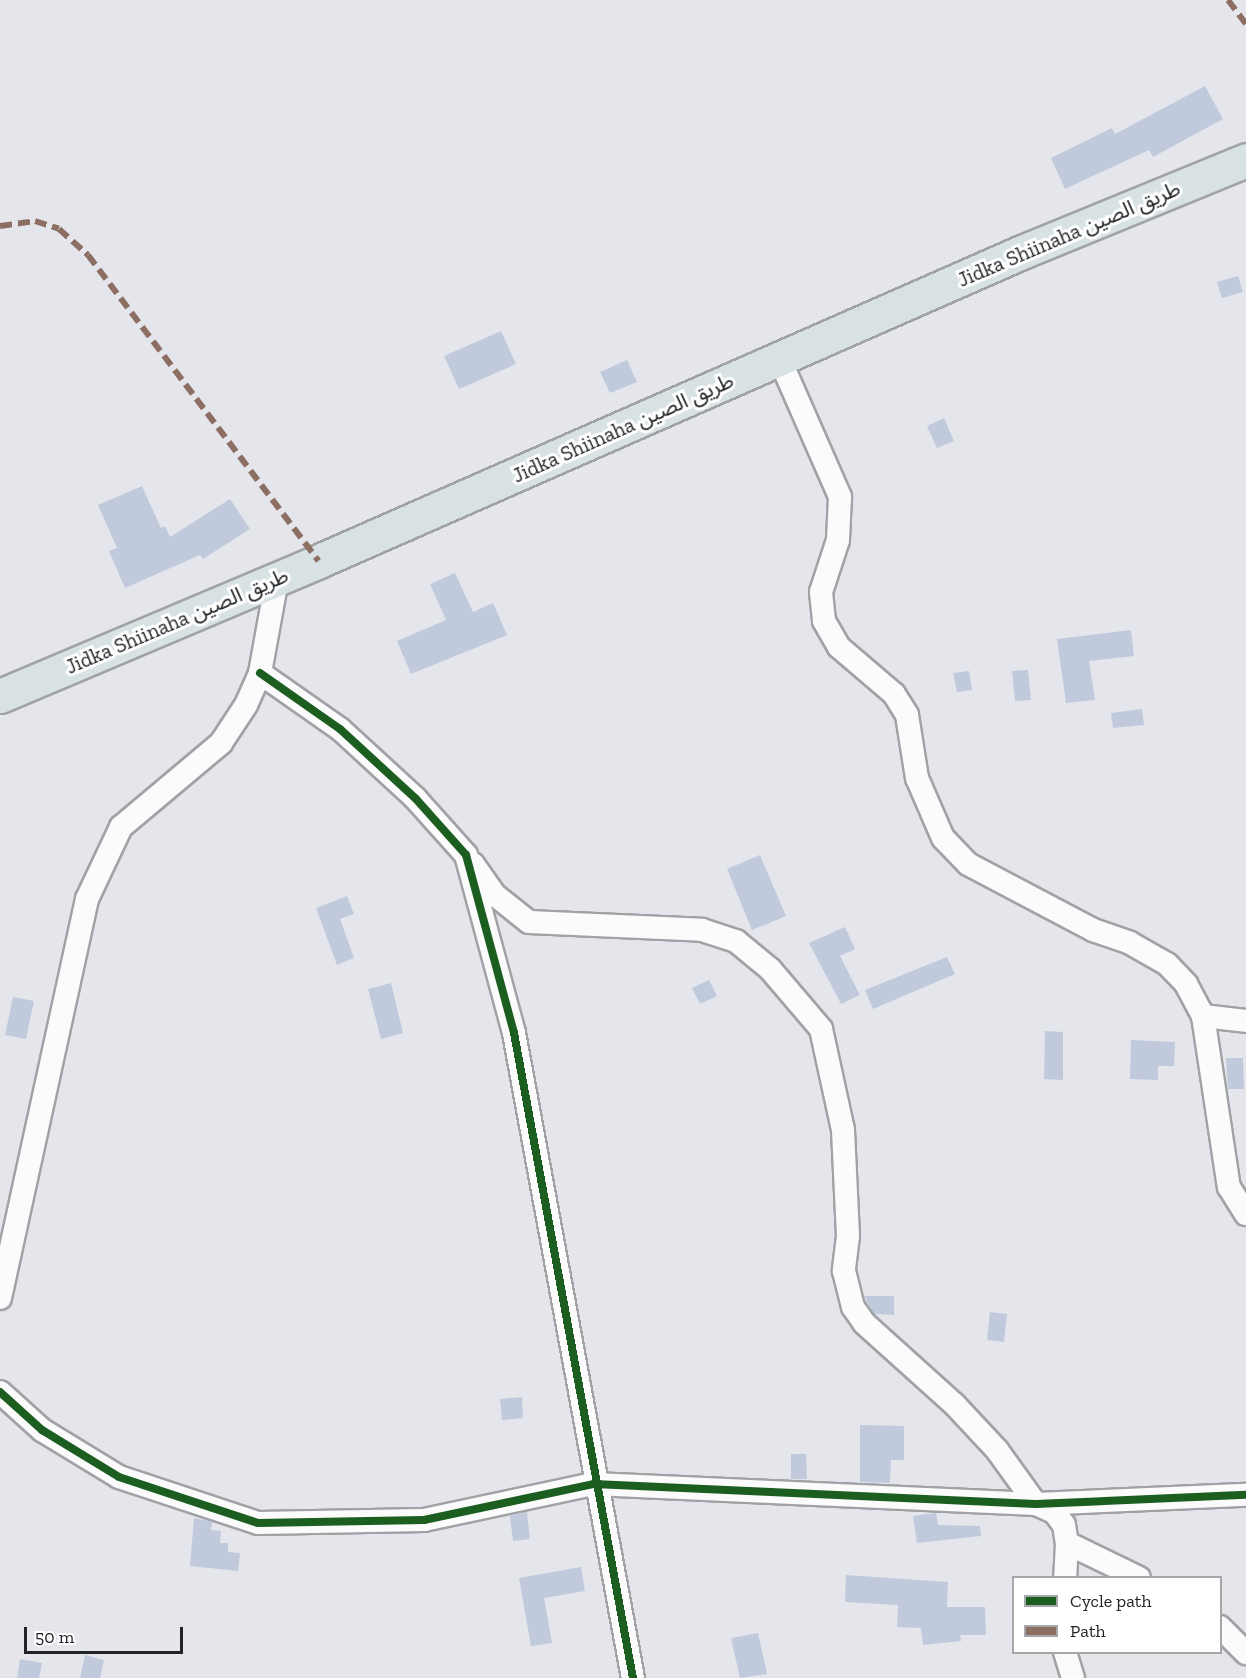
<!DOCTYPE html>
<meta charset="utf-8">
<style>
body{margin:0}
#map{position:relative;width:1246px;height:1678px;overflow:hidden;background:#e4e6ec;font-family:"Zilla Slab","Noto Sans Arabic",serif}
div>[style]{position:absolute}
.building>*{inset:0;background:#c1cadc}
.roads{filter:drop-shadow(2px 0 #a0a2a6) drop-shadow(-2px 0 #a0a2a6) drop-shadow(0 2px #a0a2a6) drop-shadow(0 -2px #a0a2a6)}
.minor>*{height:22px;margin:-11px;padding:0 11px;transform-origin:11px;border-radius:11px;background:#fbfbfc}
.primary>*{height:33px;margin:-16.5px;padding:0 16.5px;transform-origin:16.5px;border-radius:16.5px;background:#d8e2e5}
.quiet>*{height:6px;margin-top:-3px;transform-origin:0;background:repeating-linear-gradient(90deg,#8d6e63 0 12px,transparent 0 18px)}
.cycleway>*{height:8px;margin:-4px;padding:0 4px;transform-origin:4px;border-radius:4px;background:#1b5e20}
span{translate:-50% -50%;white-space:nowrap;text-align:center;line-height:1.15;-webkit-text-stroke:6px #fff;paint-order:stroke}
.street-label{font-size:21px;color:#212327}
.legend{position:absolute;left:1012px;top:1576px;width:210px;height:78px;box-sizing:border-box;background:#fff;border:2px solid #a6a7a9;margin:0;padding:8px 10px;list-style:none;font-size:18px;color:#212327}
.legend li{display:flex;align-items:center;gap:12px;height:30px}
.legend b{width:30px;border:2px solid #a6a7a9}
.scale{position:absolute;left:24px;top:1627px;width:159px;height:27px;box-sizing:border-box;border:3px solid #212327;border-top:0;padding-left:8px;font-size:18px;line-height:21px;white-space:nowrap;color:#212327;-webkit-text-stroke:4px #fff;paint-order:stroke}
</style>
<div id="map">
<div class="building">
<i style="clip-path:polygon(1205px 86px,1223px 119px,1153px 157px,1149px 150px,1065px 189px,1051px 158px,1112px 128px,1115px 134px)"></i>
<i style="clip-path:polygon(1238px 276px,1243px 292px,1222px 298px,1217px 282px)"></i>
<i style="clip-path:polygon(501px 331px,516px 364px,459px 389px,444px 356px)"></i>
<i style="clip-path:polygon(627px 360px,637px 382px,610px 393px,600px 372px)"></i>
<i style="clip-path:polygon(944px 418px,954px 441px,937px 448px,927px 426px)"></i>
<i style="clip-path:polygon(142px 486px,161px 528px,165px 526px,170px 537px,230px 499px,250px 529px,203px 559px,200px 555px,125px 588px,109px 551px,117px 548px,98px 505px)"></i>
<i style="clip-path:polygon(455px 573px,473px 612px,493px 603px,507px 635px,411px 674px,397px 641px,446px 620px,430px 584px)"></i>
<i style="clip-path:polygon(1131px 630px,1134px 656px,1089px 661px,1095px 700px,1066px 703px,1057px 639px)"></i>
<i style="clip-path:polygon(1028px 670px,1031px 700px,1015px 701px,1012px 671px)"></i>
<i style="clip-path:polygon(969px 671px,972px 690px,957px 692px,953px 673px)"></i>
<i style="clip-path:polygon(1142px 709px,1144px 725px,1113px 728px,1111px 713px)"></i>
<i style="clip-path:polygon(760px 855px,786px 916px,752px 930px,727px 869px)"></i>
<i style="clip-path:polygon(347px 896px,354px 914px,340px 919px,354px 958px,337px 965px,316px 908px)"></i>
<i style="clip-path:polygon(845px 927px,855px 949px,840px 956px,860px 995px,841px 1004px,809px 943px)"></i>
<i style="clip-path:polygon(947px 957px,955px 974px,873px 1009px,865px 990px)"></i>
<i style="clip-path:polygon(709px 980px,717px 996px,700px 1004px,692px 988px)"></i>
<i style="clip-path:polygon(391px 983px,403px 1033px,381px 1039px,368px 989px)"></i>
<i style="clip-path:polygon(13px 997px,34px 1001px,26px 1039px,5px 1035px)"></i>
<i style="clip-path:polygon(1045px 1031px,1063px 1032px,1063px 1080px,1044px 1079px)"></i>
<i style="clip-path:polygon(1131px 1040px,1175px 1042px,1174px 1066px,1158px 1066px,1158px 1080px,1130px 1079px)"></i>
<i style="clip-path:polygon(1226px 1058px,1243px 1058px,1244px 1089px,1228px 1089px)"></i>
<i style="clip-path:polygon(864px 1296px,894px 1296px,894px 1315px,874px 1314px)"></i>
<i style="clip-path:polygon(990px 1312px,1007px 1314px,1004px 1342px,987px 1340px)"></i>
<i style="clip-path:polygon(522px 1397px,523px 1418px,502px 1420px,500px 1399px)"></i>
<i style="clip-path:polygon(860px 1425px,904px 1426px,904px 1460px,891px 1460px,890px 1483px,860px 1482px)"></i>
<i style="clip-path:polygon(791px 1454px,806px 1454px,807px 1479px,791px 1479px)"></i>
<i style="clip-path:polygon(527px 1512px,530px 1539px,513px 1541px,510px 1516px)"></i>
<i style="clip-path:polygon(936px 1513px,938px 1525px,980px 1526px,981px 1536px,917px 1543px,913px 1516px)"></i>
<i style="clip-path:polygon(194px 1518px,212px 1522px,211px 1530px,221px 1531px,220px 1543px,228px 1543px,228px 1552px,240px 1553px,238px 1571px,190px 1566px)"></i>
<i style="clip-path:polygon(581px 1567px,585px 1591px,544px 1598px,552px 1643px,531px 1646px,519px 1578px)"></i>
<i style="clip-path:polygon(846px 1575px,948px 1582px,947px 1607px,985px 1607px,986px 1635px,960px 1635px,961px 1641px,923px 1645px,921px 1628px,897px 1627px,898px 1605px,845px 1602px)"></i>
<i style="clip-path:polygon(758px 1633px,767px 1674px,740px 1678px,731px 1638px)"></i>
<i style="clip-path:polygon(85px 1655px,104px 1660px,100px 1678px,80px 1678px)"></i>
<i style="clip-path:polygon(20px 1659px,42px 1663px,39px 1678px,17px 1678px)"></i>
</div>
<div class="roads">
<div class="minor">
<i style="left:780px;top:360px;width:150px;rotate:66.3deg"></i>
<i style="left:840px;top:497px;width:43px;rotate:92.7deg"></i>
<i style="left:838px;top:540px;width:55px;rotate:108.1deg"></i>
<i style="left:821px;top:592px;width:29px;rotate:84deg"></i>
<i style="left:824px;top:621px;width:30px;rotate:60deg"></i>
<i style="left:839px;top:647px;width:72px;rotate:40.5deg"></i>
<i style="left:894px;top:694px;width:25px;rotate:58deg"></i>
<i style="left:907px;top:715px;width:64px;rotate:81deg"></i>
<i style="left:917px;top:778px;width:65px;rotate:66.6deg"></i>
<i style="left:943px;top:838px;width:36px;rotate:46deg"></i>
<i style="left:968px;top:864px;width:141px;rotate:27.8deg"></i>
<i style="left:1093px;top:930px;width:39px;rotate:19deg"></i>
<i style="left:1130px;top:943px;width:43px;rotate:29.6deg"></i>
<i style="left:1167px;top:964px;width:28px;rotate:46deg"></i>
<i style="left:1186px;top:984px;width:36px;rotate:62deg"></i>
<i style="left:1203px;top:1016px;width:173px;rotate:81.4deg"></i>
<i style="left:1229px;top:1187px;width:32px;rotate:58deg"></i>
<i style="left:260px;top:673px;width:98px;rotate:35deg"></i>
<i style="left:340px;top:729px;width:103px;rotate:42.6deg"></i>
<i style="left:416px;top:799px;width:75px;rotate:48.2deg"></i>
<i style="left:466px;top:855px;width:184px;rotate:74.9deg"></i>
<i style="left:514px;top:1033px;width:656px;rotate:79.55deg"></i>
<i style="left:473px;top:864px;width:38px;rotate:55deg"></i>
<i style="left:495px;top:895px;width:43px;rotate:38.5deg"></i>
<i style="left:529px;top:922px;width:173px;rotate:2.6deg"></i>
<i style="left:702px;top:930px;width:36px;rotate:18deg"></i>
<i style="left:736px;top:941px;width:44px;rotate:39.5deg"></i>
<i style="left:770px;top:969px;width:79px;rotate:49.6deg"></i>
<i style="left:821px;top:1029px;width:103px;rotate:77.7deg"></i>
<i style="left:843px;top:1130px;width:106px;rotate:87.3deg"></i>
<i style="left:848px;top:1236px;width:35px;rotate:97deg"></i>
<i style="left:844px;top:1271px;width:37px;rotate:76deg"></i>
<i style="left:853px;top:1307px;width:19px;rotate:55deg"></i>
<i style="left:864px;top:1323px;width:122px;rotate:42deg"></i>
<i style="left:955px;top:1405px;width:62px;rotate:47deg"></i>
<i style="left:997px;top:1450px;width:67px;rotate:54.2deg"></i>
<i style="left:1036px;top:1504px;width:20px;rotate:24deg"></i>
<i style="left:1054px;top:1512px;width:16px;rotate:52deg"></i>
<i style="left:1064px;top:1525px;width:18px;rotate:81deg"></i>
<i style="left:1067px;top:1543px;width:35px;rotate:93deg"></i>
<i style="left:1203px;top:1016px;width:43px;rotate:6.6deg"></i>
<i style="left:0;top:1298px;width:408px;rotate:-77.7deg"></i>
<i style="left:87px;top:899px;width:80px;rotate:-64.7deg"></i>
<i style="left:121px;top:827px;width:131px;rotate:-40deg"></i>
<i style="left:221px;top:743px;width:45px;rotate:-56.7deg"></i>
<i style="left:246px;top:705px;width:35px;rotate:-66deg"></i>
<i style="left:260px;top:673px;width:96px;rotate:-79.7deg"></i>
<i style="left:0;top:1392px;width:57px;rotate:42.1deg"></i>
<i style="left:42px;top:1430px;width:90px;rotate:31.4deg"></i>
<i style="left:119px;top:1477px;width:146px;rotate:18.3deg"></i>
<i style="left:258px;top:1523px;width:166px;rotate:-1deg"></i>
<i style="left:424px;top:1520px;width:174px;rotate:-12deg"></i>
<i style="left:594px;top:1484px;width:442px;rotate:2.6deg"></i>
<i style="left:1036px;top:1504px;width:210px;rotate:-2.5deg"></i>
<i style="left:1067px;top:1543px;width:80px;rotate:25.9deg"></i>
<i style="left:1220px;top:1627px;width:37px;rotate:45deg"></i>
<i style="left:1065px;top:1652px;width:27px;rotate:73deg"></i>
</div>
<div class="primary">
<i style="left:0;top:696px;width:346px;rotate:-22.9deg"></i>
<i style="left:319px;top:561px;width:768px;rotate:-23.73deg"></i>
<i style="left:1022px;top:252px;width:242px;rotate:-22.3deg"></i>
</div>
</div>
<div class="quiet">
<i style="left:1228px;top:0;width:30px;rotate:53deg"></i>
<i style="left:0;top:226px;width:35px;rotate:-8deg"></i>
<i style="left:35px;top:221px;width:25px;rotate:18deg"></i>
<i style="left:59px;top:229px;width:39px;rotate:42deg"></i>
<i style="left:88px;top:255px;width:383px;rotate:53deg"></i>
</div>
<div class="cycleway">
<i style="left:260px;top:673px;width:98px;rotate:35deg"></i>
<i style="left:340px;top:729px;width:103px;rotate:42.6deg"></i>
<i style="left:416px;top:799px;width:75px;rotate:48.2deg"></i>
<i style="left:466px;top:855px;width:184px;rotate:74.9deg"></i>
<i style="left:514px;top:1033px;width:656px;rotate:79.55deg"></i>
<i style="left:0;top:1392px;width:57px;rotate:42.1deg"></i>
<i style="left:42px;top:1430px;width:90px;rotate:31.4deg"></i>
<i style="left:119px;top:1477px;width:146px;rotate:18.3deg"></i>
<i style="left:258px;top:1523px;width:166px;rotate:-1deg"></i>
<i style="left:424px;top:1520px;width:174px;rotate:-12deg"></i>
<i style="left:594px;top:1484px;width:442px;rotate:2.6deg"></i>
<i style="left:1036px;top:1504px;width:210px;rotate:-2.5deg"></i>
</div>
<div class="street-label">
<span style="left:1069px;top:234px;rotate:-23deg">Jidka Shiinaha طريق الصين</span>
<span style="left:623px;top:428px;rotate:-24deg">Jidka Shiinaha طريق الصين</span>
<span style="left:177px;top:621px;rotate:-23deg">Jidka Shiinaha طريق الصين</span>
</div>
<ul class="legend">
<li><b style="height:8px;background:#1b5e20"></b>Cycle path</li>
<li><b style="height:8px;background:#8d6e63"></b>Path</li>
</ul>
<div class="scale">50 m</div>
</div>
